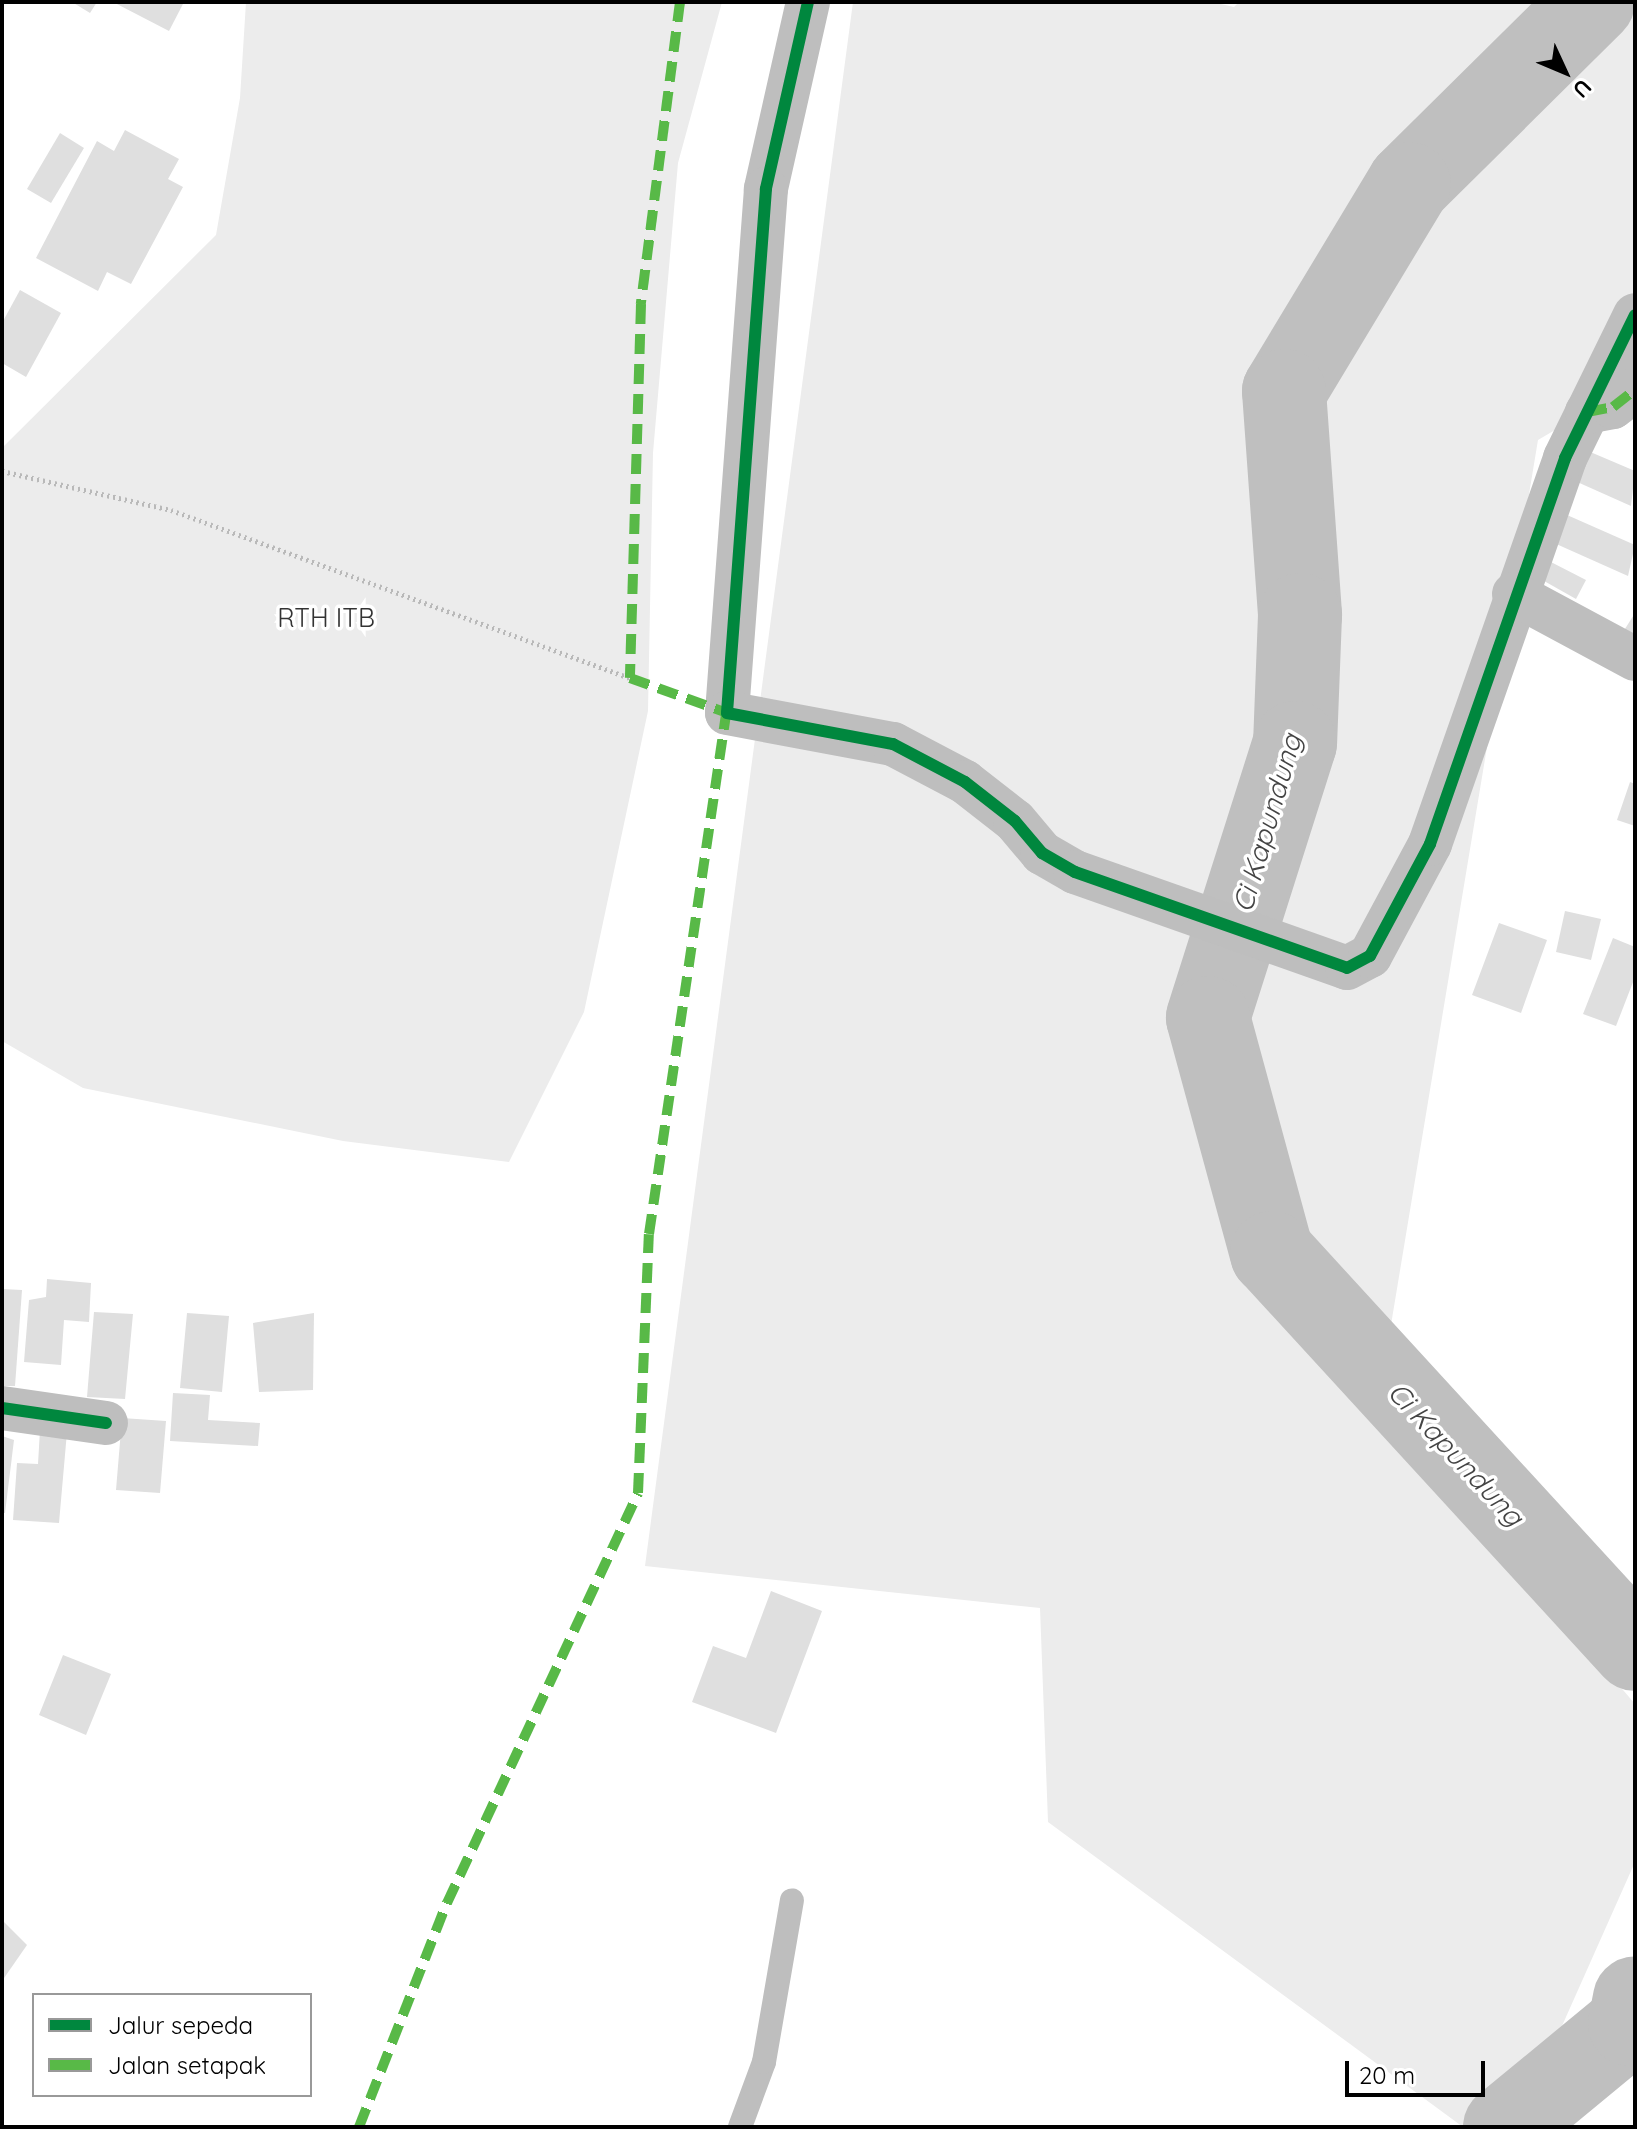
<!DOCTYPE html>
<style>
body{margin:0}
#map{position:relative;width:1637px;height:2129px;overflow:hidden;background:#fff;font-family:Quicksand,sans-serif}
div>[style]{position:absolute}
.green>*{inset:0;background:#ececec}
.river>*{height:84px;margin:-42px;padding:0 42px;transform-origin:42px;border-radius:42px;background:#bfbfbf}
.building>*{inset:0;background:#dfdfdf}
.path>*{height:5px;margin-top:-2.5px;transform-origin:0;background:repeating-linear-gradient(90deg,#b9b9b9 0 2px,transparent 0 6px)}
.lane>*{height:24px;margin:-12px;padding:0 12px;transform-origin:12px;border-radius:12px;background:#bebebe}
.street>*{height:44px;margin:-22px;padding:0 22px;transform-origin:22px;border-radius:22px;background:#bebebe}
.quiet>*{height:10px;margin-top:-5px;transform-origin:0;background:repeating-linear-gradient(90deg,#58b947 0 20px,transparent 0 30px)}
.cycleway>*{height:12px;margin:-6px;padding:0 6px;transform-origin:6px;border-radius:6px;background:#00873e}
span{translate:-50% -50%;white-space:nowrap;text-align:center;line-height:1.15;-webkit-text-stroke:7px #fff;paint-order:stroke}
.park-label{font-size:26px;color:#333}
.water-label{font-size:28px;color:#444;font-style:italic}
.frame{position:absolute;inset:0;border:4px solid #000;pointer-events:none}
.legend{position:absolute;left:32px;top:1993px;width:280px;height:104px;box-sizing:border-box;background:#fff;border:2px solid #999;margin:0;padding:10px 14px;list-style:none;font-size:24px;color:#000}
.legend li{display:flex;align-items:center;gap:16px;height:40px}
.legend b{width:40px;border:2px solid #999}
.north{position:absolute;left:1525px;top:32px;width:80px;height:80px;-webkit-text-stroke:6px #fff;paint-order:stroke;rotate:134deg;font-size:22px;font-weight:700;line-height:32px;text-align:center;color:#000}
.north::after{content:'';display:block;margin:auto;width:28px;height:36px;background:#000;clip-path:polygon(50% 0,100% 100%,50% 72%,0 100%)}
.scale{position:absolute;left:1345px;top:2061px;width:140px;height:36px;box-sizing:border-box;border:4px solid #000;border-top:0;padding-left:10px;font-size:24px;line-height:28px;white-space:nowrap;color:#000;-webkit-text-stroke:6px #fff;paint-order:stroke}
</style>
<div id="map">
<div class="green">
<i style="clip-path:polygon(246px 2px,722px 2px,678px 163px,653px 453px,648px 711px,584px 1012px,509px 1162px,343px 1141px,83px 1088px,2px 1041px,2px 448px,216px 235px,240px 98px)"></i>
<i style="clip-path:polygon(853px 2px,1212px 2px,1234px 7px,1239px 2px,1635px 2px,1635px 383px,1538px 440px,1378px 1403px,1635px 1704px,1635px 1862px,1517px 2127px,1463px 2127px,1048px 1822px,1040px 1608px,645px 1566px)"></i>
</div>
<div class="river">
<i style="left:1593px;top:2px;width:259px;rotate:135.3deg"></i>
<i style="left:1409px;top:184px;width:242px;rotate:121.1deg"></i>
<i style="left:1284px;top:391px;width:225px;rotate:85.9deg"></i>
<i style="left:1300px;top:615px;width:128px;rotate:92.2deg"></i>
<i style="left:1295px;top:743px;width:288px;rotate:107.6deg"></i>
<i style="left:1208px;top:1018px;width:244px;rotate:74.8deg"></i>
<i style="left:1272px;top:1253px;width:537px;rotate:47.49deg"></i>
<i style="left:1505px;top:2127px;width:162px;rotate:-39.5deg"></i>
<i style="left:1630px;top:2024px;width:26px;rotate:-79deg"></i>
</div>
<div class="building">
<i style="clip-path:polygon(72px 2px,97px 2px,90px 13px)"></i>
<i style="clip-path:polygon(113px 2px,184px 2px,169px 31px)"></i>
<i style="clip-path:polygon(125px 130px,179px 159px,168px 179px,183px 187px,131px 284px,107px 272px,98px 291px,36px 258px,97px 141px,114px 151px)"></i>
<i style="clip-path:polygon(60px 133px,84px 148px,51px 203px,27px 189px)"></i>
<i style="clip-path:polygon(20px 290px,61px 313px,26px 377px,2px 363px,2px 323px)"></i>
<i style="clip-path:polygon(1588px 451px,1635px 471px,1631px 506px,1575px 481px)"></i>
<i style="clip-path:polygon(1567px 515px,1635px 545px,1628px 576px,1554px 543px)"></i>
<i style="clip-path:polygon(1547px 560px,1586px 580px,1576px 599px,1537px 577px)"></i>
<i style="clip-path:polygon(1635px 613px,1635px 639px,1623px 632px)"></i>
<i style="clip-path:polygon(1630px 782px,1635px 784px,1635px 826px,1617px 820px)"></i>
<i style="clip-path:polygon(1565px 911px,1601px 919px,1591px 960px,1556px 952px)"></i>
<i style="clip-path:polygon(1499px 923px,1547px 940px,1521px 1013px,1472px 995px)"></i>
<i style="clip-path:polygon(1613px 938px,1635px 947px,1635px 977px,1616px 1026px,1583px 1014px)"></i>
<i style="clip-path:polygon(47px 1279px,91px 1283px,89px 1322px,64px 1320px,61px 1365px,24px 1362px,29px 1300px,46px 1297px)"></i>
<i style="clip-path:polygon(2px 1289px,22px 1290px,15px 1386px,2px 1386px)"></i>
<i style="clip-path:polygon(94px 1312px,133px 1314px,125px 1399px,87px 1397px)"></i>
<i style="clip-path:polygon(187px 1313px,229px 1316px,222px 1392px,180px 1388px)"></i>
<i style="clip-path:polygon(314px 1313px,313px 1390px,259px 1392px,253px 1323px)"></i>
<i style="clip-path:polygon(173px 1393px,210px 1395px,208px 1420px,260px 1423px,258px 1446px,170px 1441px)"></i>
<i style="clip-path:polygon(122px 1418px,166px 1421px,160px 1493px,116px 1490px)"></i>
<i style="clip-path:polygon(40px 1430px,67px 1432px,59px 1523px,13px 1520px,17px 1463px,38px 1464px)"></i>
<i style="clip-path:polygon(2px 1436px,14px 1440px,5px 1513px,2px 1513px)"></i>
<i style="clip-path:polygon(771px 1591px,822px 1611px,776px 1733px,692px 1702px,713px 1646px,746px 1658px)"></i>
<i style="clip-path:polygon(63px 1655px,111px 1674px,86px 1735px,39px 1715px)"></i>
<i style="clip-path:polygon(2px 1920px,27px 1945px,2px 1981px)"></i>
</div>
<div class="path">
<i style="left:2px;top:471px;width:173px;rotate:13deg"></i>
<i style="left:171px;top:510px;width:489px;rotate:20.1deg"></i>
</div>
<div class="lane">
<i style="left:740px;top:2127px;width:69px;rotate:-69.7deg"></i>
<i style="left:764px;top:2062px;width:164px;rotate:-80.2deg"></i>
</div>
<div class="street">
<i style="left:808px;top:2px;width:192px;rotate:102.7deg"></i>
<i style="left:766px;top:189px;width:525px;rotate:94.26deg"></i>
<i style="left:727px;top:713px;width:169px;rotate:10.6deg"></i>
<i style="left:893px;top:744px;width:81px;rotate:27.8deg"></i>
<i style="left:965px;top:782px;width:63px;rotate:38deg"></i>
<i style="left:1015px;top:821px;width:42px;rotate:49.8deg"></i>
<i style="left:1042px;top:853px;width:38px;rotate:30deg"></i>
<i style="left:1075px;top:872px;width:288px;rotate:19.4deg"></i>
<i style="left:1347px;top:968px;width:26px;rotate:-28deg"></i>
<i style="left:1370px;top:956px;width:127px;rotate:-61.8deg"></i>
<i style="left:1430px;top:844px;width:409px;rotate:-70.7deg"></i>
<i style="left:1565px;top:458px;width:159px;rotate:-63.9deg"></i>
<i style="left:1587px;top:412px;width:26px;rotate:-11deg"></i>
<i style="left:1613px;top:407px;width:28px;rotate:-38deg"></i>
<i style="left:1514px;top:594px;width:137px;rotate:28.2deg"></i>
<i style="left:2px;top:1408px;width:105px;rotate:8.2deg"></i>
</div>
<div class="quiet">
<i style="left:680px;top:2px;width:305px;rotate:97.4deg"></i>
<i style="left:641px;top:304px;width:374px;rotate:91.7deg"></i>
<i style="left:630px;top:678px;width:103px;rotate:19.8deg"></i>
<i style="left:1587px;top:412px;width:26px;rotate:-11deg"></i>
<i style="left:1613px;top:407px;width:28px;rotate:-38deg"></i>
<i style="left:359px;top:2127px;width:241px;rotate:-68.6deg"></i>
<i style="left:447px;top:1903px;width:452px;rotate:-65deg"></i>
<i style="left:638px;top:1493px;width:259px;rotate:-87.6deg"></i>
<i style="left:649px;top:1234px;width:532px;rotate:-81.57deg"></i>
</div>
<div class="cycleway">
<i style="left:808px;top:2px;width:192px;rotate:102.7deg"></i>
<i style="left:766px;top:189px;width:525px;rotate:94.26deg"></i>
<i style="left:727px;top:713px;width:169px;rotate:10.6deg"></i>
<i style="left:893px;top:744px;width:81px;rotate:27.8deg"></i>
<i style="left:965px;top:782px;width:63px;rotate:38deg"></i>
<i style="left:1015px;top:821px;width:42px;rotate:49.8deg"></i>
<i style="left:1042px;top:853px;width:38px;rotate:30deg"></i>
<i style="left:1075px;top:872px;width:288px;rotate:19.4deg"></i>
<i style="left:1347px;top:968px;width:26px;rotate:-28deg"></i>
<i style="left:1370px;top:956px;width:127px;rotate:-61.8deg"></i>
<i style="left:1430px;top:844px;width:409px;rotate:-70.7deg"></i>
<i style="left:1565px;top:458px;width:159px;rotate:-63.9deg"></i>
<i style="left:2px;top:1408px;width:105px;rotate:8.2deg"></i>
</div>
<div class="park-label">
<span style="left:326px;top:618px">RTH ITB</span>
</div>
<div class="water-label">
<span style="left:1267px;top:823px;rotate:-74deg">Ci Kapundung</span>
<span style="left:1456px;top:1454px;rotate:47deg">Ci Kapundung</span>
</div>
<div class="frame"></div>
<ul class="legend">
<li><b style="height:10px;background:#00873e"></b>Jalur sepeda</li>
<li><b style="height:10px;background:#58b947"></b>Jalan setapak</li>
</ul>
<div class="north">U</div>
<div class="scale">20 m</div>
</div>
